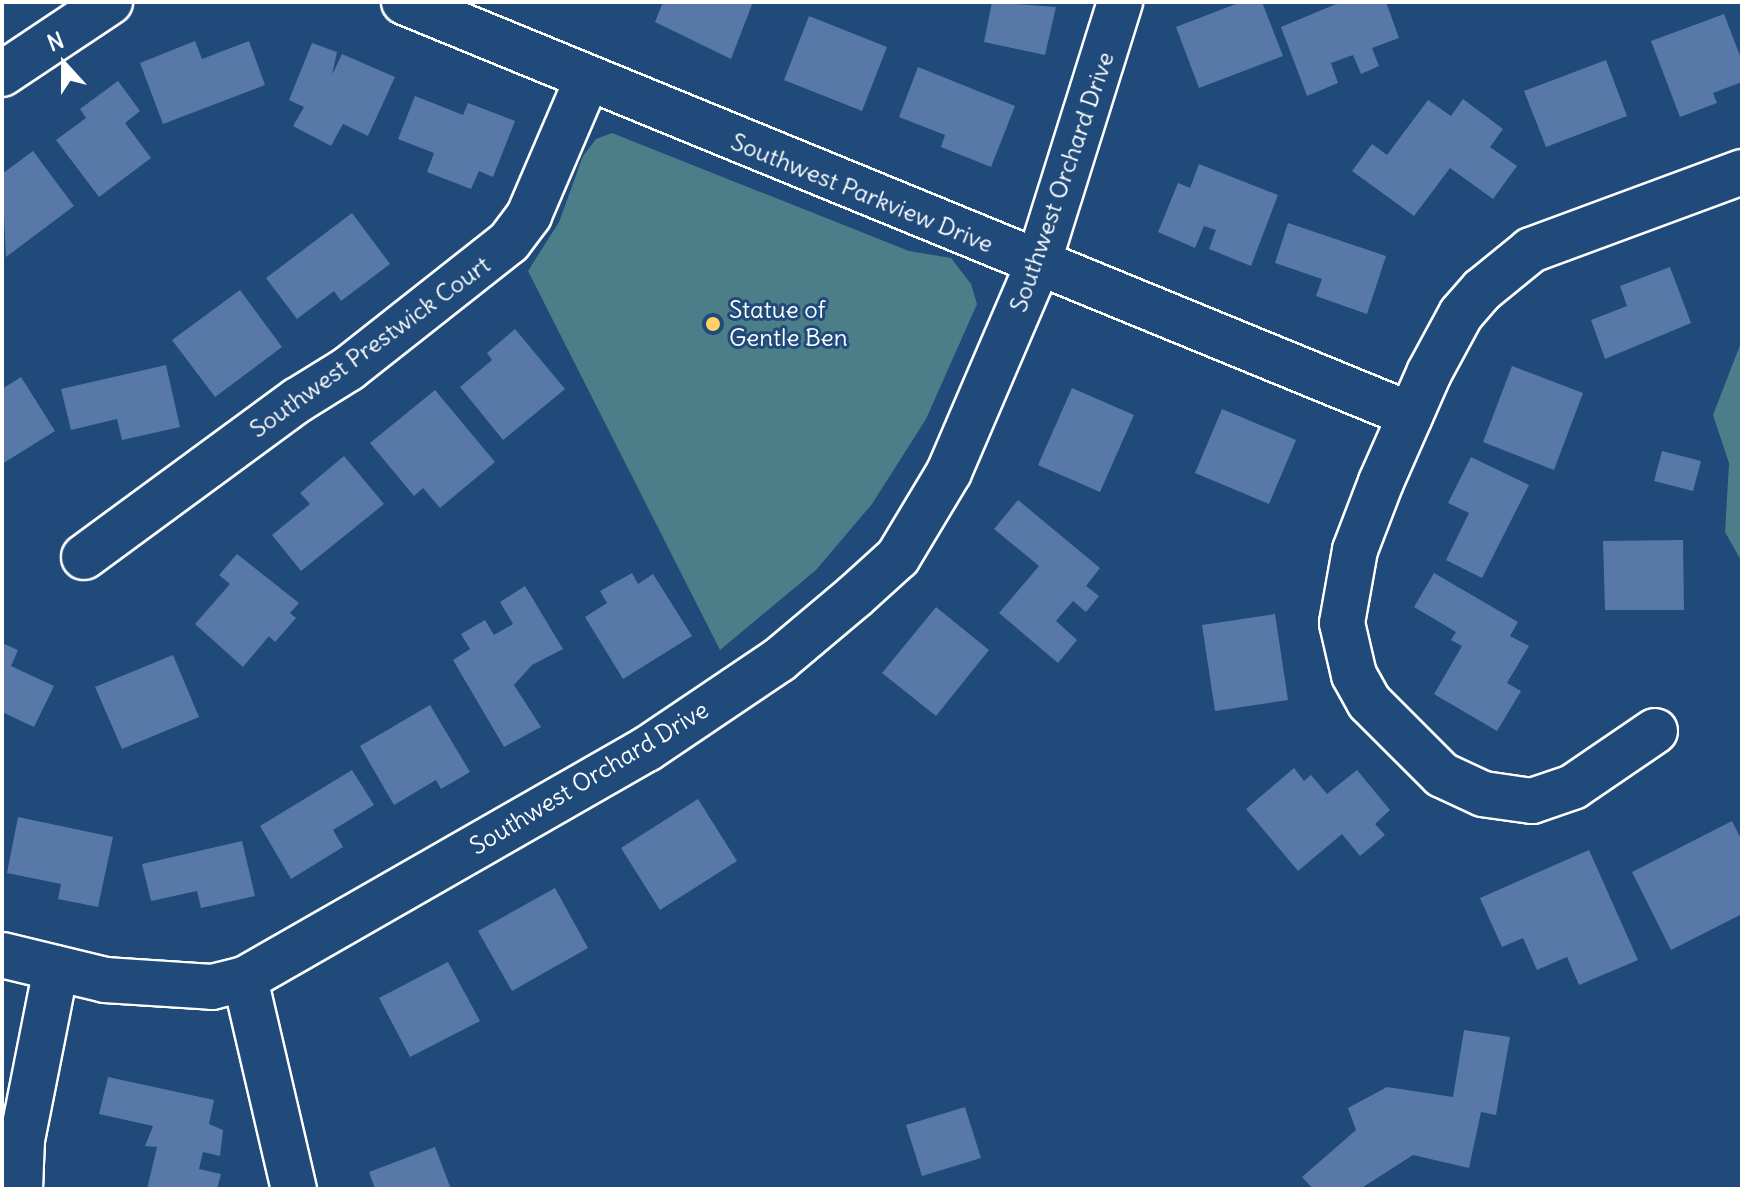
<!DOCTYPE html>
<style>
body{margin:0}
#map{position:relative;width:1744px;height:1191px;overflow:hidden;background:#1f4a7a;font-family:Delius,sans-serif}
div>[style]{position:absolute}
.green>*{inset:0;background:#4c7e89}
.building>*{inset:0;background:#5878a8}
.roads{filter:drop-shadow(2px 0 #fff) drop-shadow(-2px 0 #fff) drop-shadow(0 2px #fff) drop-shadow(0 -2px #fff)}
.minor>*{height:44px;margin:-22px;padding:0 22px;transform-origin:22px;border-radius:22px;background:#1f4a7a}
.dots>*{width:22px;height:22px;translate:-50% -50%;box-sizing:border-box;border:4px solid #1f4a7a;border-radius:50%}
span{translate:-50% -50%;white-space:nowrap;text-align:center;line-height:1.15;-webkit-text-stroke:6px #1f4a7a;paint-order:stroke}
.street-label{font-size:24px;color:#fff}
.poi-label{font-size:24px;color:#fff}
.left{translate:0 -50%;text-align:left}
.frame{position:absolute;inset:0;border:4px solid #fff;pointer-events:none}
.north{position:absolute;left:24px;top:24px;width:80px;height:80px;-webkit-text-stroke:6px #1f4a7a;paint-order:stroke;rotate:339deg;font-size:22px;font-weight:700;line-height:32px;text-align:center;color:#fff}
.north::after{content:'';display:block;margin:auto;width:28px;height:36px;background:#fff;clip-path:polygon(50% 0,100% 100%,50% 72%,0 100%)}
</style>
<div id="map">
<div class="green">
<i style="clip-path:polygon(612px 133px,909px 251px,951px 258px,971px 284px,977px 304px,926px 419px,872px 504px,816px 570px,720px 650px,528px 271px,559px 222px,583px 156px,596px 139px)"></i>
<i style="clip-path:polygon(1742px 340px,1742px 562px,1725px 532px,1729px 463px,1713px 415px)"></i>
</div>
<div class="building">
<i style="clip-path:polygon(663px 2px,753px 2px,731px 59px,655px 22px)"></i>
<i style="clip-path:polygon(992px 2px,1056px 7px,1045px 55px,984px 42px)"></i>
<i style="clip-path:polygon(1241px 2px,1262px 2px,1283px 56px,1199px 88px,1176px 27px)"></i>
<i style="clip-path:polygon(1341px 2px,1386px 2px,1399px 38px,1372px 48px,1379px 66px,1361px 74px,1353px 55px,1331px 63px,1338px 83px,1307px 96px,1281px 27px)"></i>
<i style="clip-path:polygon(1724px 14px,1742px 61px,1742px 82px,1713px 93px,1717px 103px,1680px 117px,1651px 41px)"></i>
<i style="clip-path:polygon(809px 16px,887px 47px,862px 111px,784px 80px)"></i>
<i style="clip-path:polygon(195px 41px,202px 59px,249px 41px,265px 85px,163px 124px,140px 63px)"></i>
<i style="clip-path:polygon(312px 43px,337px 52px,332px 75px,342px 54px,395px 77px,368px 136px,343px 124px,331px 146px,293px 126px,304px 107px,289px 100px)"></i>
<i style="clip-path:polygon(1606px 60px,1627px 116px,1546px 147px,1524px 91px)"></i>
<i style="clip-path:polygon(918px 67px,1015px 106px,991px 167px,941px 147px,945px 135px,899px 117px)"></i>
<i style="clip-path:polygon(118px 81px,140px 111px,125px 123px,151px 158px,99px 197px,56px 140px,86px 118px,80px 109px)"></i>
<i style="clip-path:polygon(415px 96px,463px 115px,468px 103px,515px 121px,493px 177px,479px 171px,471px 189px,427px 172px,434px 153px,398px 139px)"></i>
<i style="clip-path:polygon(1463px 99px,1503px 129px,1490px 147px,1517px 166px,1493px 199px,1450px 168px,1414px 216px,1352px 171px,1372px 144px,1387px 155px,1428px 100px,1451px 116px)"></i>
<i style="clip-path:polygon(33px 151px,74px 206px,6px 257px,2px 174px)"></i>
<i style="clip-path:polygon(1199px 164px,1278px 195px,1251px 266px,1209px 249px,1216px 230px,1204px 226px,1195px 248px,1158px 232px,1178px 183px,1190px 188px)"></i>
<i style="clip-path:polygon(352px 213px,390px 264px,341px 301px,334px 291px,297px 319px,266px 278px)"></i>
<i style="clip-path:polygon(1288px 223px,1386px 256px,1367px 314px,1316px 296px,1322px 279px,1275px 263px)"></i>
<i style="clip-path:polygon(1670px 267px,1691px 323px,1605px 359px,1591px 320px,1627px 306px,1620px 286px)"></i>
<i style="clip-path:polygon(240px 290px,282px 347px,215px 397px,172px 340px)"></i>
<i style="clip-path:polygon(515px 329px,565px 389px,503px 440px,460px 387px,492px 360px,487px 353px)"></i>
<i style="clip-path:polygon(166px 365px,180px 427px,122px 440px,117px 419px,71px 430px,61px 389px)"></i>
<i style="clip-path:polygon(1512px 366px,1583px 393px,1554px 470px,1483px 442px)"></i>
<i style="clip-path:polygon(21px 377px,55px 431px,2px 464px,2px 389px)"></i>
<i style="clip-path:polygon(1072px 388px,1134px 415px,1100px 492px,1038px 465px)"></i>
<i style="clip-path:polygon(435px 390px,495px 462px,440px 508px,423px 488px,414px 496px,370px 443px)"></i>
<i style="clip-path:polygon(1222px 409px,1296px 440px,1269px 504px,1195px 473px)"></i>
<i style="clip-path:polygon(1662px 451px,1701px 461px,1693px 491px,1654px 481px)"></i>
<i style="clip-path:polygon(344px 456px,384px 504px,301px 571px,272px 535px,310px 504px,300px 493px)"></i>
<i style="clip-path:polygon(1471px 457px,1529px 485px,1482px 578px,1446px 560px,1469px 513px,1448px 503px)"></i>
<i style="clip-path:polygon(1018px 500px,1100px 568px,1086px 586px,1099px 596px,1086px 612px,1073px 601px,1056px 621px,1077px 640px,1058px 663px,999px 613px,1039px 566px,994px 529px)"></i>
<i style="clip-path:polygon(1683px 540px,1684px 610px,1605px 610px,1603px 541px)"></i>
<i style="clip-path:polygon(237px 554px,299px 603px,290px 613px,296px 618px,275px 642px,269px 636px,243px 667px,195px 624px,230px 584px,219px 575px)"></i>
<i style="clip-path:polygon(632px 573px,638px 584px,653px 574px,692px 636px,623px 679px,585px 617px,607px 603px,600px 591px)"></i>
<i style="clip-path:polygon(1434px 573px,1518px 622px,1510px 636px,1529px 646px,1507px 683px,1521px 691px,1497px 731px,1434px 694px,1462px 646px,1451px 640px,1456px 632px,1414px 607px)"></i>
<i style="clip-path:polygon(525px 586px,563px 649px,532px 665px,514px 685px,541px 727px,504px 747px,453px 660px,470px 649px,461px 634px,485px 620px,494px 635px,513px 624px,500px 602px)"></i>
<i style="clip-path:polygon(936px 607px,989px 650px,936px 716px,882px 673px)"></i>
<i style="clip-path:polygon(1275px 614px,1288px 700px,1215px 711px,1202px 625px)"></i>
<i style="clip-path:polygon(2px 643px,18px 650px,11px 666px,54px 686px,34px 727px,2px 712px)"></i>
<i style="clip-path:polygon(173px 655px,199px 717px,122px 749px,95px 687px)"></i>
<i style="clip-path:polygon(430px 705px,470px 772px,441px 789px,436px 780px,394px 805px,360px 746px)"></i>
<i style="clip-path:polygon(1294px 768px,1304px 781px,1311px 775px,1327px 794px,1357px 770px,1390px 810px,1375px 824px,1385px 835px,1360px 856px,1342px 834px,1298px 871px,1246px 809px)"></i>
<i style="clip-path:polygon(352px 770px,374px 805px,333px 830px,343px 847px,291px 879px,260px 826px)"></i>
<i style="clip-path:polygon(698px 799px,737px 861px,660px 910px,621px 848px)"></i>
<i style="clip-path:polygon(18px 817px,113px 837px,98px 907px,58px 899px,61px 884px,7px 873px)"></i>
<i style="clip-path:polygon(1732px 821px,1742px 841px,1742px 914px,1671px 950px,1632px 872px)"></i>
<i style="clip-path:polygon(242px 841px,255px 896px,201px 908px,197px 891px,151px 901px,142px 864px)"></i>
<i style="clip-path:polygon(1589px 850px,1638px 960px,1579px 985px,1567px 957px,1537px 970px,1523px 938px,1502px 947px,1480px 898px)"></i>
<i style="clip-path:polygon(555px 888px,588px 948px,512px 991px,478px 931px)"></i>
<i style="clip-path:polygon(448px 962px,480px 1021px,410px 1057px,379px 998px)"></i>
<i style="clip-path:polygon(1464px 1030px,1510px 1037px,1496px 1115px,1481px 1112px,1469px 1168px,1413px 1155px,1360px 1189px,1313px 1189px,1302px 1177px,1356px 1130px,1348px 1108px,1387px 1087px,1453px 1097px)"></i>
<i style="clip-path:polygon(108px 1077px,214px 1100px,209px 1124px,223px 1130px,220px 1156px,203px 1152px,199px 1169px,221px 1174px,217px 1189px,147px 1189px,157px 1147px,145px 1146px,153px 1126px,99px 1114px)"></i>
<i style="clip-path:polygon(965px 1107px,981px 1158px,922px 1176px,906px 1125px)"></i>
<i style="clip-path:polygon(435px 1147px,451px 1189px,375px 1189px,369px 1172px)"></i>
</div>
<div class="roads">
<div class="minor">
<i style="left:404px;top:2px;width:1088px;rotate:22.3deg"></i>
<i style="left:2px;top:74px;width:130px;rotate:-33.7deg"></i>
<i style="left:84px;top:557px;width:265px;rotate:-36.3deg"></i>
<i style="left:298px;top:400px;width:59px;rotate:-31.8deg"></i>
<i style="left:348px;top:369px;width:205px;rotate:-38.3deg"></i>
<i style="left:509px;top:242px;width:34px;rotate:-53deg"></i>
<i style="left:529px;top:215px;width:147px;rotate:-66.8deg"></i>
<i style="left:1655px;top:731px;width:99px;rotate:145.7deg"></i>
<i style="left:1573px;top:787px;width:43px;rotate:161.1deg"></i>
<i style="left:1532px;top:801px;width:49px;rotate:-171.9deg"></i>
<i style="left:1483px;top:794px;width:45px;rotate:-155.1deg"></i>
<i style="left:1442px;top:775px;width:103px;rotate:-135deg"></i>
<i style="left:1369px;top:702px;width:31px;rotate:-119deg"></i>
<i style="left:1354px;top:675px;width:53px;rotate:-103deg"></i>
<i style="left:1342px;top:623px;width:74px;rotate:-79.9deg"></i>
<i style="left:1355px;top:550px;width:73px;rotate:-69.1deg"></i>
<i style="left:1381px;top:482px;width:119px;rotate:-66.2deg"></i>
<i style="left:1429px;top:373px;width:67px;rotate:-61.5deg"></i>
<i style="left:1461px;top:314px;width:32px;rotate:-49deg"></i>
<i style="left:1482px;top:290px;width:63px;rotate:-39.2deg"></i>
<i style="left:1531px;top:250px;width:225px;rotate:-20.3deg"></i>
<i style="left:2px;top:955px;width:106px;rotate:13.6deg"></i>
<i style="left:105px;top:980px;width:107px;rotate:3.7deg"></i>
<i style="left:212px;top:987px;width:34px;rotate:-14deg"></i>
<i style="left:245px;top:979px;width:463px;rotate:-29.8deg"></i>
<i style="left:647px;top:749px;width:159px;rotate:-34deg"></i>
<i style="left:779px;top:660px;width:99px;rotate:-40.1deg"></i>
<i style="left:855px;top:596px;width:58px;rotate:-42.2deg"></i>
<i style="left:898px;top:557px;width:99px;rotate:-59deg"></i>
<i style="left:949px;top:472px;width:226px;rotate:-66.8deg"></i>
<i style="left:1038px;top:264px;width:275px;rotate:-72.6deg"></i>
<i style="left:245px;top:979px;width:216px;rotate:76.9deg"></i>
<i style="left:20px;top:1189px;width:49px;rotate:-87.7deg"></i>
<i style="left:22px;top:1140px;width:175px;rotate:-78.8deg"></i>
</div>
</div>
<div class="dots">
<i style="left:713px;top:324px;background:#ffd166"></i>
</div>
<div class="street-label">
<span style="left:1062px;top:182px;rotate:-71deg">Southwest Orchard Drive</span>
<span style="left:862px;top:193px;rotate:22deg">Southwest Parkview Drive</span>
<span style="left:370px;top:347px;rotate:-36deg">Southwest Prestwick Court</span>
<span style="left:589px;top:778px;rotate:-31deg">Southwest Orchard Drive</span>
</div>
<div class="poi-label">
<span class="left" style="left:729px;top:324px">Statue of<br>Gentle Ben</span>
</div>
<div class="frame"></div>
<div class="north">N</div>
</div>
